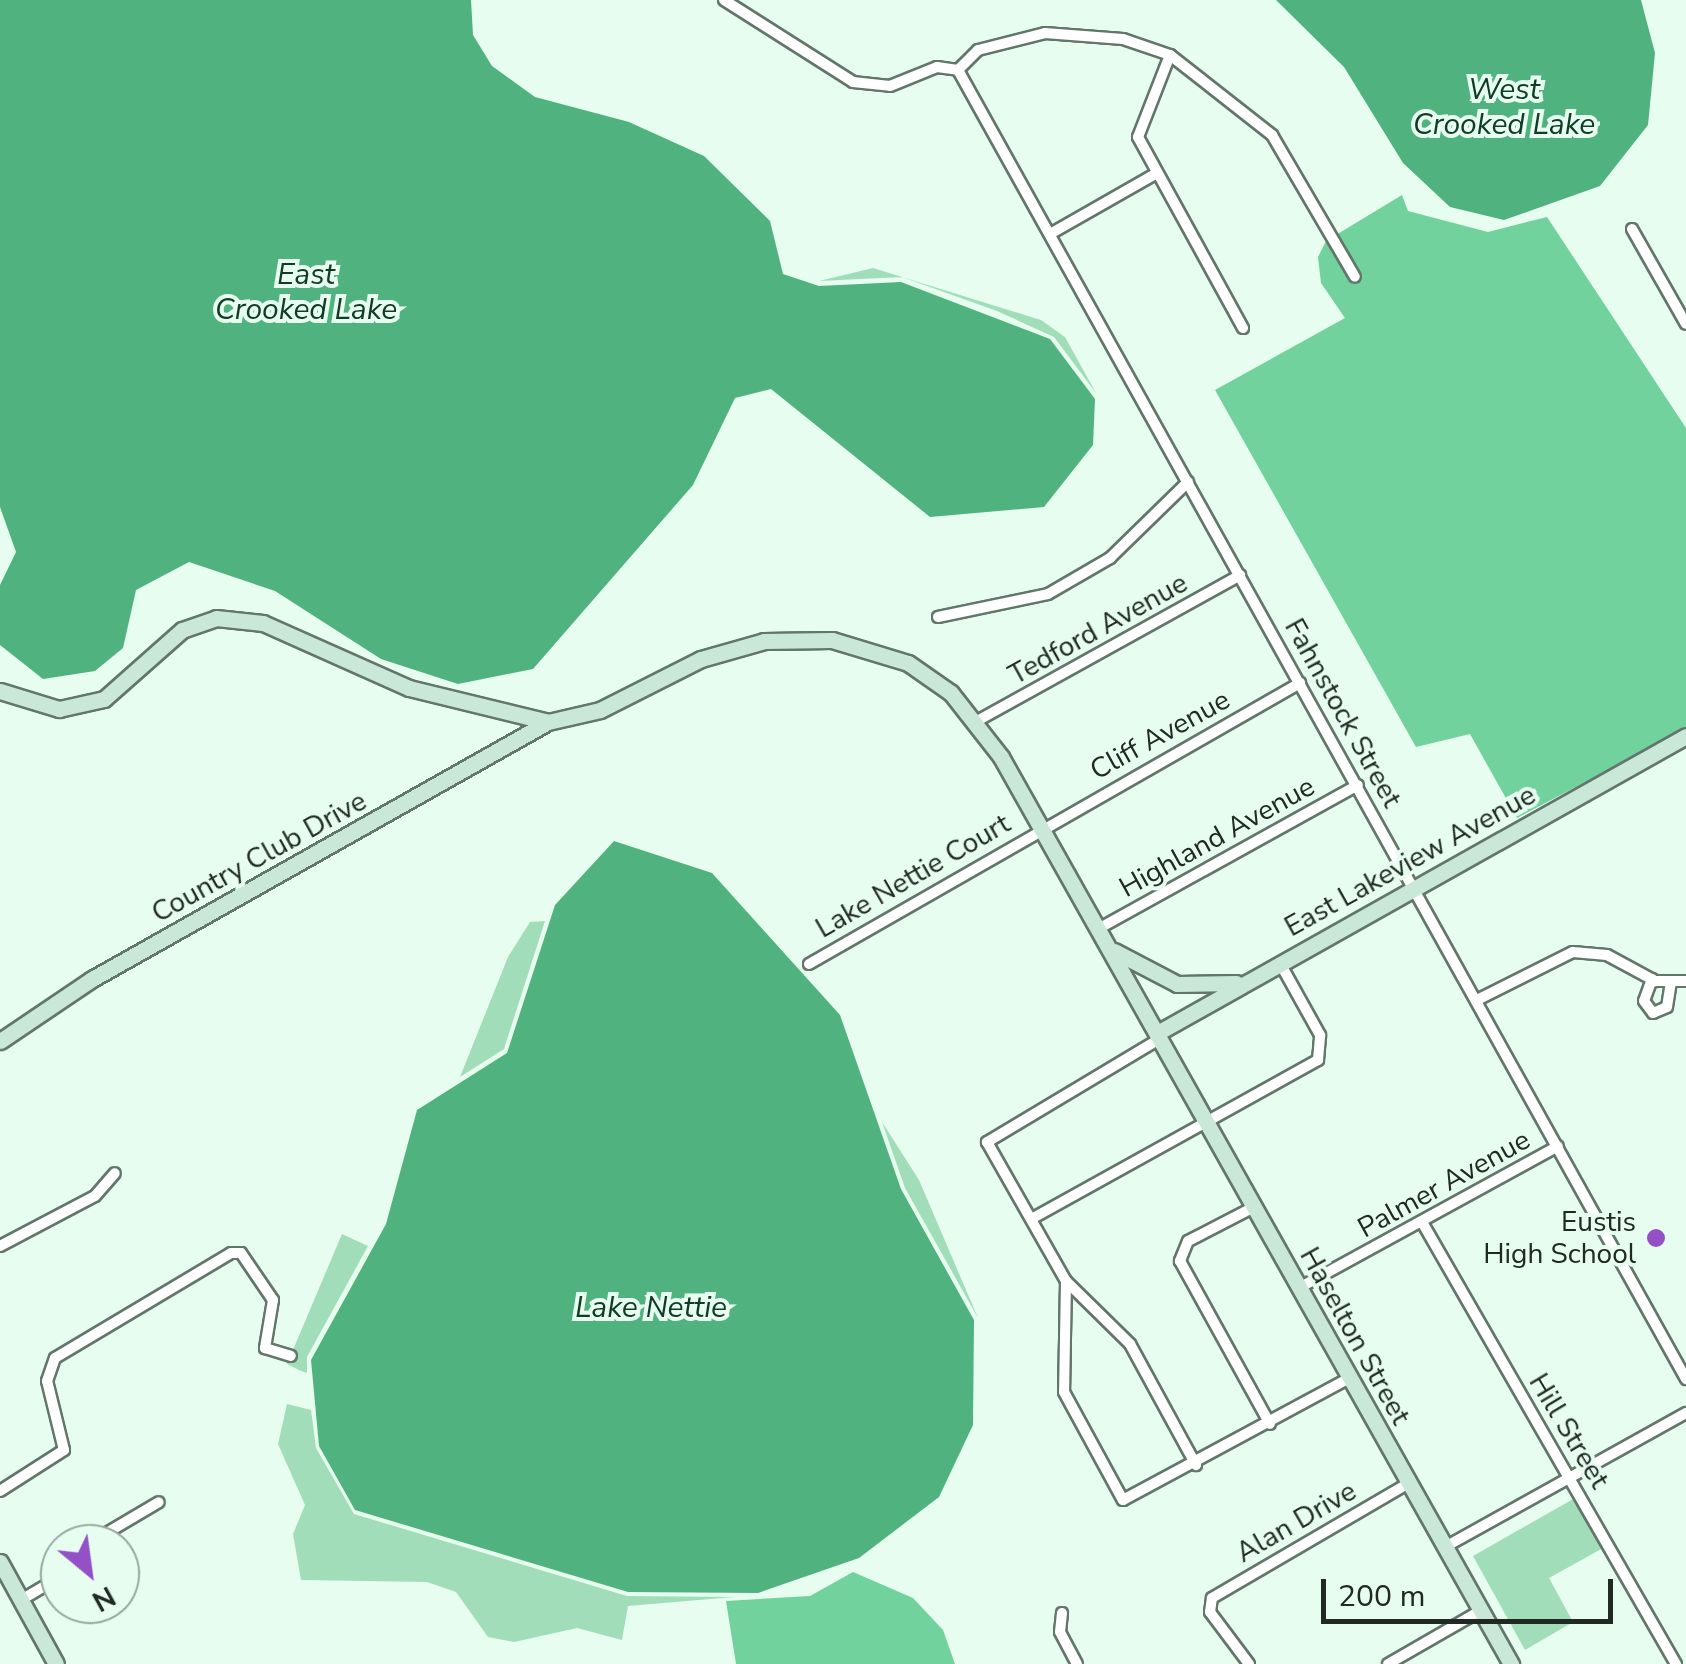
<!DOCTYPE html>
<style>
body{margin:0}
#map{position:relative;width:1686px;height:1664px;overflow:hidden;background:#e6fdef;font-family:"Nunito Sans",sans-serif}
div>[style]{position:absolute}
.green>*{inset:0;background:#a2ddba}
.forest>*{inset:0;background:#71d29d}
.water>*{inset:0;background:#50b37f}
.roads{filter:drop-shadow(2px 0 #62766a) drop-shadow(-2px 0 #62766a) drop-shadow(0 2px #62766a) drop-shadow(0 -2px #62766a)}
.street>*{height:10px;margin:-5px;padding:0 5px;transform-origin:5px;border-radius:5px;background:#fff}
.secondary>*{height:15px;margin:-7.5px;padding:0 7.5px;transform-origin:7.5px;border-radius:7.5px;background:#c9e8d8}
.dots>*{width:28px;height:28px;translate:-50% -50%;box-sizing:border-box;border:5px solid #e6fdef;border-radius:50%}
span{translate:-50% -50%;white-space:nowrap;text-align:center;line-height:1.15;-webkit-text-stroke:8px #e6fdef;paint-order:stroke}
.street-label{font-size:28px;color:#202924}
.poi-label{font-size:28px;color:#202924}
.right{translate:-100% -50%;text-align:right}
.water-label{font-size:30px;color:#103b25;font-style:italic}
.north{position:absolute;left:40px;top:1524px;width:100px;height:100px;box-sizing:border-box;background:#e6fdef;border:2px solid #97a89e;border-radius:50%;rotate:151deg;font-size:28px;font-weight:700;line-height:40px;text-align:center;color:#202924}
.north::after{content:'';display:block;margin:auto;width:35px;height:45px;background:#9451c6;clip-path:polygon(50% 0,100% 100%,50% 72%,0 100%)}
.scale{position:absolute;left:1321px;top:1579px;width:292px;height:45px;box-sizing:border-box;border:5px solid #202924;border-top:0;padding-left:12px;font-size:30px;line-height:35px;white-space:nowrap;color:#202924;-webkit-text-stroke:8px #e6fdef;paint-order:stroke}
</style>
<div id="map">
<div class="green">
<i style="clip-path:polygon(873px 268px,1041px 320px,1065px 337px,1096px 393px,1054px 337px,997px 311px,902px 277px,819px 281px)"></i>
<i style="clip-path:polygon(545px 921px,504px 1049px,460px 1077px,508px 957px,530px 922px)"></i>
<i style="clip-path:polygon(882px 1122px,919px 1180px,978px 1318px,905px 1188px)"></i>
<i style="clip-path:polygon(342px 1234px,368px 1246px,307px 1357px,307px 1373px,299px 1370px,287px 1364px)"></i>
<i style="clip-path:polygon(287px 1404px,311px 1410px,316px 1448px,354px 1514px,627px 1596px,734px 1597px,628px 1606px,622px 1640px,577px 1628px,514px 1642px,488px 1637px,456px 1592px,427px 1582px,301px 1580px,293px 1534px,305px 1505px,278px 1444px)"></i>
<i style="clip-path:polygon(1575px 1498px,1603px 1548px,1549px 1578px,1573px 1622px,1525px 1650px,1473px 1556px)"></i>
</div>
<div class="forest">
<i style="clip-path:polygon(1402px 195px,1408px 211px,1488px 232px,1547px 217px,1686px 428px,1686px 729px,1517px 818px,1470px 734px,1416px 747px,1215px 390px,1345px 318px,1321px 283px,1318px 257px,1326px 241px)"></i>
<i style="clip-path:polygon(853px 1572px,913px 1598px,943px 1630px,955px 1664px,736px 1664px,726px 1601px,810px 1596px)"></i>
</div>
<div class="water">
<i style="clip-path:polygon(0 0,471px 0,473px 35px,492px 66px,535px 97px,629px 122px,704px 156px,770px 221px,783px 274px,819px 286px,901px 282px,1050px 339px,1095px 399px,1093px 445px,1044px 507px,930px 517px,771px 389px,735px 398px,693px 485px,533px 669px,458px 684px,381px 659px,275px 591px,189px 562px,136px 590px,123px 648px,95px 671px,43px 679px,0 645px,0 585px,16px 552px,0 507px)"></i>
<i style="clip-path:polygon(1276px 0,1641px 0,1655px 53px,1648px 125px,1600px 186px,1504px 220px,1450px 207px,1403px 163px,1344px 67px)"></i>
<i style="clip-path:polygon(614px 841px,712px 873px,840px 1015px,901px 1189px,974px 1320px,973px 1425px,939px 1497px,859px 1558px,758px 1593px,628px 1592px,355px 1510px,319px 1446px,311px 1360px,386px 1224px,417px 1110px,507px 1053px,555px 905px)"></i>
</div>
<div class="roads">
<div class="street">
<i style="left:724px;top:0;width:153px;rotate:32.4deg"></i>
<i style="left:853px;top:82px;width:37px;rotate:6deg"></i>
<i style="left:890px;top:86px;width:51px;rotate:-22deg"></i>
<i style="left:937px;top:67px;width:21px;rotate:8deg"></i>
<i style="left:1170px;top:55px;width:88px;rotate:111.3deg"></i>
<i style="left:1138px;top:137px;width:218px;rotate:61.2deg"></i>
<i style="left:958px;top:70px;width:1498px;rotate:60.92deg"></i>
<i style="left:958px;top:70px;width:28px;rotate:-45deg"></i>
<i style="left:978px;top:50px;width:69px;rotate:-14.2deg"></i>
<i style="left:1045px;top:33px;width:78px;rotate:4.4deg"></i>
<i style="left:1123px;top:39px;width:50px;rotate:18.8deg"></i>
<i style="left:1170px;top:55px;width:130px;rotate:38.1deg"></i>
<i style="left:1272px;top:135px;width:164px;rotate:59.7deg"></i>
<i style="left:1632px;top:229px;width:109px;rotate:60.4deg"></i>
<i style="left:1050px;top:234px;width:123px;rotate:-29.7deg"></i>
<i style="left:938px;top:617px;width:112px;rotate:-11.8deg"></i>
<i style="left:1048px;top:594px;width:72px;rotate:-30.1deg"></i>
<i style="left:1110px;top:558px;width:109px;rotate:-44.3deg"></i>
<i style="left:977px;top:721px;width:301px;rotate:-29deg"></i>
<i style="left:1098px;top:929px;width:297px;rotate:-29deg"></i>
<i style="left:809px;top:964px;width:566px;rotate:-29.78deg"></i>
<i style="left:1652px;top:979px;width:23px;rotate:110deg"></i>
<i style="left:1644px;top:1001px;width:15px;rotate:53deg"></i>
<i style="left:1653px;top:1013px;width:15px;rotate:-23deg"></i>
<i style="left:1667px;top:1007px;width:24px;rotate:-81deg"></i>
<i style="left:1477px;top:1000px;width:107px;rotate:-26.6deg"></i>
<i style="left:1573px;top:952px;width:34px;rotate:5deg"></i>
<i style="left:1607px;top:955px;width:55px;rotate:28.4deg"></i>
<i style="left:1655px;top:981px;width:31px"></i>
<i style="left:1161px;top:1038px;width:203px;rotate:149.1deg"></i>
<i style="left:987px;top:1142px;width:160px;rotate:60.4deg"></i>
<i style="left:1066px;top:1281px;width:90px;rotate:44.5deg"></i>
<i style="left:1130px;top:1344px;width:138px;rotate:61.4deg"></i>
<i style="left:1254px;top:1207px;width:74px;rotate:152.7deg"></i>
<i style="left:1188px;top:1241px;width:22px;rotate:112deg"></i>
<i style="left:1180px;top:1261px;width:186px;rotate:61.1deg"></i>
<i style="left:1033px;top:1218px;width:326px;rotate:-29deg"></i>
<i style="left:1318px;top:1060px;width:25px;rotate:-85deg"></i>
<i style="left:1320px;top:1035px;width:82px;rotate:-119.1deg"></i>
<i style="left:1422px;top:1222px;width:510px;rotate:60.12deg"></i>
<i style="left:0;top:1246px;width:107px;rotate:-27.8deg"></i>
<i style="left:95px;top:1196px;width:30px;rotate:-49deg"></i>
<i style="left:1066px;top:1281px;width:111px;rotate:91deg"></i>
<i style="left:1064px;top:1392px;width:123px;rotate:61.4deg"></i>
<i style="left:1123px;top:1500px;width:258px;rotate:-28.3deg"></i>
<i style="left:1299px;top:1288px;width:295px;rotate:-28.7deg"></i>
<i style="left:0;top:1491px;width:76px;rotate:-32.6deg"></i>
<i style="left:64px;top:1450px;width:71px;rotate:-103.8deg"></i>
<i style="left:47px;top:1381px;width:24px;rotate:-71deg"></i>
<i style="left:55px;top:1358px;width:205px;rotate:-30.8deg"></i>
<i style="left:231px;top:1253px;width:10px"></i>
<i style="left:241px;top:1253px;width:57px;rotate:55.8deg"></i>
<i style="left:273px;top:1300px;width:49px;rotate:99.5deg"></i>
<i style="left:265px;top:1348px;width:27px;rotate:17deg"></i>
<i style="left:88px;top:1544px;width:82px;rotate:-30.6deg"></i>
<i style="left:1445px;top:1547px;width:276px;rotate:-29.1deg"></i>
<i style="left:21px;top:1600px;width:45px;rotate:-30.5deg"></i>
<i style="left:1062px;top:1613px;width:19px;rotate:96deg"></i>
<i style="left:1060px;top:1632px;width:36px;rotate:62deg"></i>
<i style="left:1249px;top:1664px;width:65px;rotate:-126.9deg"></i>
<i style="left:1210px;top:1612px;width:14px;rotate:-82deg"></i>
<i style="left:1212px;top:1598px;width:228px;rotate:-30.3deg"></i>
<i style="left:1388px;top:1664px;width:106px;rotate:-29.9deg"></i>
</div>
<div class="secondary">
<i style="left:0;top:691px;width:62px;rotate:17deg"></i>
<i style="left:59px;top:709px;width:46px;rotate:-12.5deg"></i>
<i style="left:104px;top:699px;width:104px;rotate:-41.5deg"></i>
<i style="left:182px;top:630px;width:36px;rotate:-19deg"></i>
<i style="left:216px;top:618px;width:47px;rotate:6.1deg"></i>
<i style="left:263px;top:623px;width:160px;rotate:24deg"></i>
<i style="left:409px;top:688px;width:143px;rotate:13.7deg"></i>
<i style="left:548px;top:722px;width:53px;rotate:-13deg"></i>
<i style="left:600px;top:710px;width:113px;rotate:-26.8deg"></i>
<i style="left:701px;top:659px;width:66px;rotate:-15.9deg"></i>
<i style="left:764px;top:641px;width:68px;rotate:-0.8deg"></i>
<i style="left:832px;top:640px;width:79px;rotate:16.8deg"></i>
<i style="left:908px;top:663px;width:52px;rotate:34.9deg"></i>
<i style="left:951px;top:693px;width:81px;rotate:52deg"></i>
<i style="left:1001px;top:757px;width:1041px;rotate:60.65deg"></i>
<i style="left:1114px;top:951px;width:71px;rotate:27.6deg"></i>
<i style="left:1177px;top:984px;width:59px;rotate:-1deg"></i>
<i style="left:1159px;top:1032px;width:604px;rotate:-29.32deg"></i>
<i style="left:0;top:1041px;width:111px;rotate:-34deg"></i>
<i style="left:92px;top:979px;width:523px;rotate:-29.41deg"></i>
<i style="left:0;top:1562px;width:116px;rotate:61.2deg"></i>
</div>
</div>
<div class="dots">
<i style="left:1656px;top:1238px;background:#9451c6"></i>
</div>
<div class="street-label">
<span style="left:1098px;top:629px;rotate:-29deg">Tedford Avenue</span>
<span style="left:1343px;top:713px;rotate:61deg">Fahnstock Street</span>
<span style="left:1160px;top:735px;rotate:-29deg">Cliff Avenue</span>
<span style="left:1217px;top:837px;rotate:-29deg">Highland Avenue</span>
<span style="left:259px;top:857px;rotate:-29deg">Country Club Drive</span>
<span style="left:1410px;top:861px;rotate:-29deg">East Lakeview Avenue</span>
<span style="left:913px;top:876px;rotate:-30deg">Lake Nettie Court</span>
<span style="left:1444px;top:1184px;rotate:-29deg">Palmer Avenue</span>
<span style="left:1355px;top:1336px;rotate:61deg">Haselton Street</span>
<span style="left:1569px;top:1431px;rotate:59deg">Hill Street</span>
<span style="left:1296px;top:1522px;rotate:-30deg">Alan Drive</span>
</div>
<div class="poi-label">
<span class="right" style="left:1636px;top:1238px">Eustis<br>High School</span>
</div>
<div class="water-label">
<span style="left:1504px;top:107px">West<br>Crooked Lake</span>
<span style="left:306px;top:292px">East<br>Crooked Lake</span>
<span style="left:651px;top:1308px">Lake Nettie</span>
</div>
<div class="north">N</div>
<div class="scale">200 m</div>
</div>
